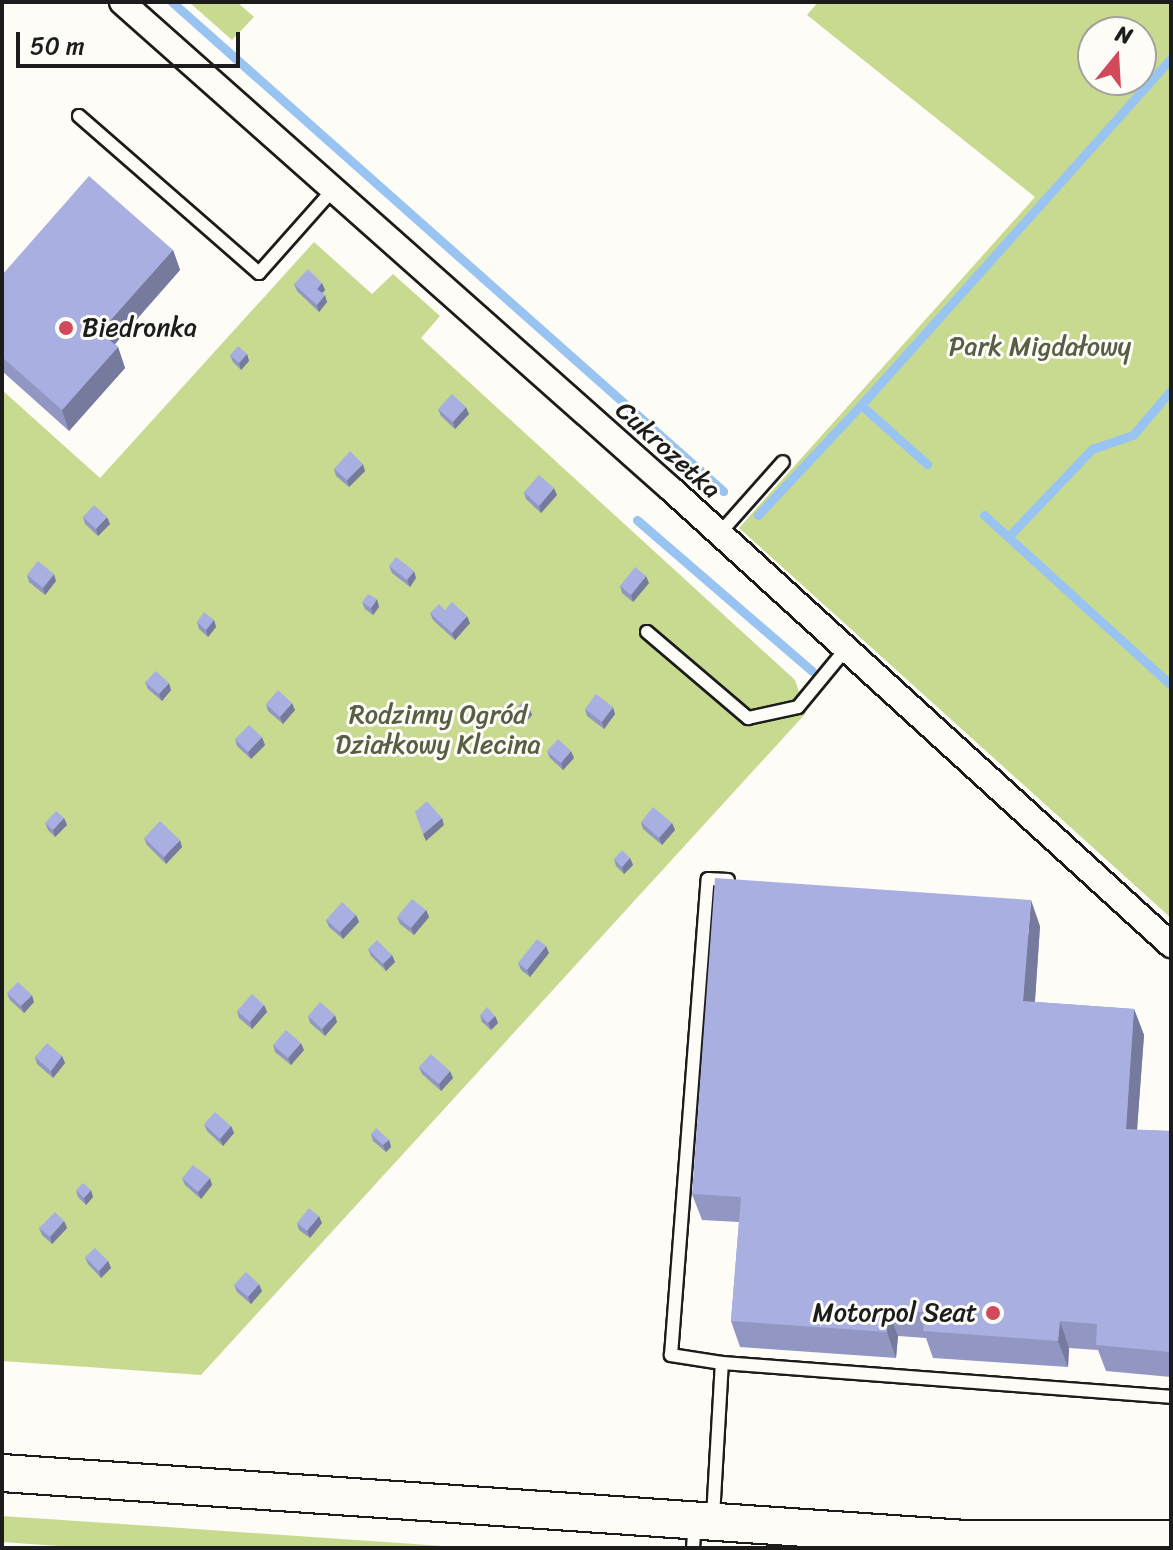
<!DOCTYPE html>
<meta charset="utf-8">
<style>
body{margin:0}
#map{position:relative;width:1173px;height:1550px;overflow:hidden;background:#fdfcf7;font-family:Sriracha,sans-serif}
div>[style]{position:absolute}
.green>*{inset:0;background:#c8da8f}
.stream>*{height:9px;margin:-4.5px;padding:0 4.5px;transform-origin:4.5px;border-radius:4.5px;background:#99c4f2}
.roads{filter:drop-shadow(2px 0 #1c1c1c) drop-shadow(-2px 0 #1c1c1c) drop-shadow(0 2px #1c1c1c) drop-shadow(0 -2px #1c1c1c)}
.service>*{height:12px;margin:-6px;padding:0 6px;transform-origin:6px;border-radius:6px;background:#fdfcf7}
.minor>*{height:24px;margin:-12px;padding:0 12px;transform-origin:12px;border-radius:12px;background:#fdfcf7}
.secondary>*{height:36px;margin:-18px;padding:0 18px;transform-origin:18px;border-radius:18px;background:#fdfcf7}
.wall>*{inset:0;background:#9197c2}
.shaded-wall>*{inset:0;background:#767b9e}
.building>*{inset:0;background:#a9b0e1}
.dots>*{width:22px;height:22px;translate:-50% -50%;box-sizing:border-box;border:4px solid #fdfcf7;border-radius:50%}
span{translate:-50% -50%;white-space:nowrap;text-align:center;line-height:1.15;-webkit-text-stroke:6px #fdfcf7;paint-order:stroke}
.poi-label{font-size:26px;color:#1c1c1c}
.left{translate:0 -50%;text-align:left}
.right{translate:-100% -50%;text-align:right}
.park-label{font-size:26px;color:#585e44}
.street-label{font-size:26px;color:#1c1c1c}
.frame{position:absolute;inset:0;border:4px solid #1c1c1c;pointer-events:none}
.north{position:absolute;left:1077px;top:16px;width:80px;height:80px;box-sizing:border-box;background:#fdfcf7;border:2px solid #a3a29f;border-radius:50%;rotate:18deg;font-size:22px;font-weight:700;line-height:32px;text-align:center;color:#1c1c1c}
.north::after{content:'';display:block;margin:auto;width:28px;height:36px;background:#d1495b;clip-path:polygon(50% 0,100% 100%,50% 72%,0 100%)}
.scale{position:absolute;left:16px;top:32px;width:224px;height:36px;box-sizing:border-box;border:4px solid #1c1c1c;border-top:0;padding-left:10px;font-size:24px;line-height:28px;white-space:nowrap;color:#1c1c1c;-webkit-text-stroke:6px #fdfcf7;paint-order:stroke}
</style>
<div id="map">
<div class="green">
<i style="clip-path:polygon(189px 2px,237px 2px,254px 17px,232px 40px)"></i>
<i style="clip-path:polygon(evenodd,818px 2px,1171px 2px,1171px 918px,739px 528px,1035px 197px,807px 15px,818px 2px,1093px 32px,1141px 32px,1141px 80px,1093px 80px,1093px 32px)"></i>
<i style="clip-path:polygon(314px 242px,372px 294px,393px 274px,440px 316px,421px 338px,795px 680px,806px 713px,201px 1375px,2px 1361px,2px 390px,100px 478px)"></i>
<i style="clip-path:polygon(2px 1516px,167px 1527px,472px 1548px,87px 1548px,2px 1542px)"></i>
</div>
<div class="stream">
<i style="left:172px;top:2px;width:737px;rotate:41.59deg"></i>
<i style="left:861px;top:405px;width:465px;rotate:-48.2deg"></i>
<i style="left:758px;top:515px;width:151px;rotate:-46.9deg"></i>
<i style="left:861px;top:405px;width:89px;rotate:41.8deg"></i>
<i style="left:984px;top:515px;width:253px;rotate:42.3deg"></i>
<i style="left:637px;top:520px;width:231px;rotate:40.8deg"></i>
<i style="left:1010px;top:535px;width:119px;rotate:-46.4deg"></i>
<i style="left:1092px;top:449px;width:43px;rotate:-18.9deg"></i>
<i style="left:1133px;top:435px;width:59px;rotate:-49.8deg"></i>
</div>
<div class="roads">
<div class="service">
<i style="left:79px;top:116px;width:239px;rotate:41.1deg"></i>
<i style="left:259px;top:273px;width:108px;rotate:-48.4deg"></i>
<i style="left:719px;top:534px;width:96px;rotate:-48.4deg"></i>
<i style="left:647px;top:632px;width:133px;rotate:40.4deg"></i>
<i style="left:748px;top:718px;width:51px;rotate:-12.4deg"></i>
<i style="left:798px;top:707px;width:74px;rotate:-50.5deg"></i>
<i style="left:722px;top:1363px;width:52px;rotate:-171.1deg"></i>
<i style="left:671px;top:1355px;width:477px;rotate:-85.6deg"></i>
<i style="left:708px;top:879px;width:20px;rotate:3deg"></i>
<i style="left:713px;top:1517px;width:154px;rotate:-86.7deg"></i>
<i style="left:722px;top:1363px;width:450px;rotate:4.3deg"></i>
<i style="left:693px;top:1548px;width:26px;rotate:-86deg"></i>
</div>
<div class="minor">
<i style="left:122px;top:2px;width:734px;rotate:41.58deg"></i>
<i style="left:671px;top:489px;width:677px;rotate:42.36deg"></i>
</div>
<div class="secondary">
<i style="left:2px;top:1473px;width:966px;rotate:3.92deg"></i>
<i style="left:966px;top:1539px;width:205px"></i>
</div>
</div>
<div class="wall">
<i style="clip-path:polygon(173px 250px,180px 270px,115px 344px,118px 347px,125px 368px,69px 431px,2px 371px,2px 275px)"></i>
<i style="clip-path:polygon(322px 283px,325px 290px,322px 293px,327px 302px,319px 312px,297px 291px,294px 284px)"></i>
<i style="clip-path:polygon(247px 354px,249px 361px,241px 370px,233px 362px,230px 355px)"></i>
<i style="clip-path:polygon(438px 409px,469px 414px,455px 429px,441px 416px)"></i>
<i style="clip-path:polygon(334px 469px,365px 471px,349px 487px,336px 476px)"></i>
<i style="clip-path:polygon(524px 492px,557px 495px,541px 513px,526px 499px)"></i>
<i style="clip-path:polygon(83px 517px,110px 524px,98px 536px,85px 524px)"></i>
<i style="clip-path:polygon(389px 566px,416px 578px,410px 587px,392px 573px)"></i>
<i style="clip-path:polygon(27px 575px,56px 581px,45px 595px,29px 582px)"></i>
<i style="clip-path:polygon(649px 583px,633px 602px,622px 593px,620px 586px)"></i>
<i style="clip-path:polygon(362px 602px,379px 607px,373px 615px,365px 609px)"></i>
<i style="clip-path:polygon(445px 610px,470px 623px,455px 640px,433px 620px,430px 613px)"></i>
<i style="clip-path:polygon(214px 620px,216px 627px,208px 637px,199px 629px,197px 622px)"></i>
<i style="clip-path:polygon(145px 682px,171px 690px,162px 701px,148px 689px)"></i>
<i style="clip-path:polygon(266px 704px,295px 710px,283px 724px,268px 711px)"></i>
<i style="clip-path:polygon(529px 708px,532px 715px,524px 724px,517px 719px,514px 712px)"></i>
<i style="clip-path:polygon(585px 709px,615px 714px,604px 729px,587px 716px)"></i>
<i style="clip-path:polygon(235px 739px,265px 745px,251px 759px,237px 746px)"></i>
<i style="clip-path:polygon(547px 751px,574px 758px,563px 770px,550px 758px)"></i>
<i style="clip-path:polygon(64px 818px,67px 825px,55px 837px,48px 830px,45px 823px)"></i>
<i style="clip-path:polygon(641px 822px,672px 823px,675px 830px,662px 845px,643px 829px)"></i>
<i style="clip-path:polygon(144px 838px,182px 847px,166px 864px,147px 845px)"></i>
<i style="clip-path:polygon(630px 858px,633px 865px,624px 874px,616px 866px,614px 859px)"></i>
<i style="clip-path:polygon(426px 910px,429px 917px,414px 935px,400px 924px,397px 917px)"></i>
<i style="clip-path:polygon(356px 915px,359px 922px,343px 939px,329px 927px,326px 920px)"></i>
<i style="clip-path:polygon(1040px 926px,1035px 1002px,1134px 1009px,1144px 1035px,1137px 1130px,1171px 1131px,1171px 1377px,1106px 1371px,1098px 1350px,1069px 1348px,1068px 1367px,933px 1358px,926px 1338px,898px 1336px,896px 1358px,740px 1347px,731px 1321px,739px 1222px,702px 1220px,692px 1194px)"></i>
<i style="clip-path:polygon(368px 949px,392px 955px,395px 962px,386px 971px,371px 956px)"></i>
<i style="clip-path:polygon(549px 953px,530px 977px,521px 970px,518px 963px)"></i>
<i style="clip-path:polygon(7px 993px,34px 1002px,24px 1013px,10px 1000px)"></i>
<i style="clip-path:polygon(264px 1005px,267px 1012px,252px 1029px,239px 1018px,237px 1011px)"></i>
<i style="clip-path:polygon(480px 1015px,495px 1016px,498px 1023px,491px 1030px,482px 1022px)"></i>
<i style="clip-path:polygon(308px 1016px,337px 1022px,325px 1036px,310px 1023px)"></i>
<i style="clip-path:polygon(273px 1045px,304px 1050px,291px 1065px,275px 1052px)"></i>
<i style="clip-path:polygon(62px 1056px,65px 1063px,53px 1078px,37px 1064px,35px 1057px)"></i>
<i style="clip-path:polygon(419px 1067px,453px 1078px,441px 1091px,422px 1074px)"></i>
<i style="clip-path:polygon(204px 1124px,231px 1126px,234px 1133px,223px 1146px,207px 1131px)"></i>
<i style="clip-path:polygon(371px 1134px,389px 1140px,391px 1147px,386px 1152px,373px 1141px)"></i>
<i style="clip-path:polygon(182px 1178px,212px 1185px,201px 1199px,185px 1185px)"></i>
<i style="clip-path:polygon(76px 1190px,93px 1197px,86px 1205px,78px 1197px)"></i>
<i style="clip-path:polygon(64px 1221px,67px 1228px,52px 1244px,42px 1235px,39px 1228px)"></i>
<i style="clip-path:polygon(297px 1223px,322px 1223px,310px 1238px,299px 1230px)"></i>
<i style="clip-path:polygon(85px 1257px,108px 1261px,111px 1268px,101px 1278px,88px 1264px)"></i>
<i style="clip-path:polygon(234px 1285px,262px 1291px,251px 1304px,237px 1292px)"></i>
</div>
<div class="shaded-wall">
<i style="clip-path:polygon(173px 250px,180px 270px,108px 352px,100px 332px)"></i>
<i style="clip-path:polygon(322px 283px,325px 290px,319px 296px,317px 289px)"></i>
<i style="clip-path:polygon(325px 295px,327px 302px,319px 312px,317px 305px)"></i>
<i style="clip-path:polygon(118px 347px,125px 368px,69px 431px,62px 410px)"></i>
<i style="clip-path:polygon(247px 354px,249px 361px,241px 370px,239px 363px)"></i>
<i style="clip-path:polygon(466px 407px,469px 414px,455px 429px,453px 422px)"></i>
<i style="clip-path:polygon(363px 464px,365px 471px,349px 487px,347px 480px)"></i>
<i style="clip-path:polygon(554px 488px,557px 495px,541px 513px,539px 506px)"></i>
<i style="clip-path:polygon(107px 517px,110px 524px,98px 536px,96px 529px)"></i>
<i style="clip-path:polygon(414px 571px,416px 578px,410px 587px,407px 580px)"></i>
<i style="clip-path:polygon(54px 574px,56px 581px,45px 595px,43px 588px)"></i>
<i style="clip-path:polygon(646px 576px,649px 583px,633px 602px,631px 595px)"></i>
<i style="clip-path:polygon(377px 599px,379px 607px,373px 615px,371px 608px)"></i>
<i style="clip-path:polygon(467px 616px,470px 623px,455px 640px,452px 633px)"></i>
<i style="clip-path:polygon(214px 620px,216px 627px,208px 637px,206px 630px)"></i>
<i style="clip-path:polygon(169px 683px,171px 690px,162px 701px,159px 694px)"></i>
<i style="clip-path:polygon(292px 703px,295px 710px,283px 724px,280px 717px)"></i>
<i style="clip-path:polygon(613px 707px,615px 714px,604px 729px,602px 722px)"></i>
<i style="clip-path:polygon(529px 708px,532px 715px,524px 724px,522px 717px)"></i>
<i style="clip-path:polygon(262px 737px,265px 745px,251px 759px,248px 752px)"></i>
<i style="clip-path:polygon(571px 751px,574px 758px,563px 770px,561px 763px)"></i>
<i style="clip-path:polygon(64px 818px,67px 825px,55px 837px,53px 830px)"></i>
<i style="clip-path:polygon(442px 818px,444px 825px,426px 841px,423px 834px)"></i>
<i style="clip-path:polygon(672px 823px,675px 830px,662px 845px,659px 838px)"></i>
<i style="clip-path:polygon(180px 840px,182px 847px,166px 864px,164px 857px)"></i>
<i style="clip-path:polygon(630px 858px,633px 865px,624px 874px,622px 867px)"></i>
<i style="clip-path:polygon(1031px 900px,1040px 926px,1033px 1028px,1023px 1001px)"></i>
<i style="clip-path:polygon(426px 910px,429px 917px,414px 935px,411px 928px)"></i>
<i style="clip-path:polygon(356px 915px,359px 922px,343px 939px,340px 932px)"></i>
<i style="clip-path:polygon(546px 946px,549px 953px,530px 977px,527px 970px)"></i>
<i style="clip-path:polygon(392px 955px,395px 962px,386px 971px,383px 964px)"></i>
<i style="clip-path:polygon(32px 995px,34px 1002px,24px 1013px,21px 1006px)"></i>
<i style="clip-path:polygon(264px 1005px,267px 1012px,252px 1029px,250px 1022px)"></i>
<i style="clip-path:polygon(1134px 1009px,1144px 1035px,1135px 1156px,1126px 1129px)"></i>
<i style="clip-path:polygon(335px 1015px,337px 1022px,325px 1036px,322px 1029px)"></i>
<i style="clip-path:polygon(495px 1016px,498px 1023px,491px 1030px,488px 1023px)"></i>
<i style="clip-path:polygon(301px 1043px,304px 1050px,291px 1065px,288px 1058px)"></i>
<i style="clip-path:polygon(62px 1056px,65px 1063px,53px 1078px,51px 1071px)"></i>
<i style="clip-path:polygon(450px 1071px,453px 1078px,441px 1091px,439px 1084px)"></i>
<i style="clip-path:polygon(231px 1126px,234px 1133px,223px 1146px,220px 1139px)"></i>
<i style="clip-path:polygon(389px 1140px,391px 1147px,386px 1152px,383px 1145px)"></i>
<i style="clip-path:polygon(210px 1178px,212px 1185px,201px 1199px,198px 1192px)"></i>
<i style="clip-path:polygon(91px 1190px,93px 1197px,86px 1205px,84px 1198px)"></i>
<i style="clip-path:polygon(319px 1216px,322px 1223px,310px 1238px,307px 1231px)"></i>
<i style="clip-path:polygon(64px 1221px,67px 1228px,52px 1244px,50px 1237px)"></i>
<i style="clip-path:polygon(108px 1261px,111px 1268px,101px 1278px,99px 1271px)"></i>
<i style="clip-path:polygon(259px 1284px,262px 1291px,251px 1304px,248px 1297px)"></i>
<i style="clip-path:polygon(888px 1310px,898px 1336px,896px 1358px,887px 1332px)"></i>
<i style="clip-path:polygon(1060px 1321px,1069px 1348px,1068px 1367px,1058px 1341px)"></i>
</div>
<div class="building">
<i style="clip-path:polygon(89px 176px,173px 250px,100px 332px,118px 347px,62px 410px,2px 357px,2px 275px)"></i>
<i style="clip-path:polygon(308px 269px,322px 283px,317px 289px,325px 295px,317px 305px,294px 284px)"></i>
<i style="clip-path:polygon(238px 346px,247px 354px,239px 363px,230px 355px)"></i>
<i style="clip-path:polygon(452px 394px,466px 407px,453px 422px,438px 409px)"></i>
<i style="clip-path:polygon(350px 451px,363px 464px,347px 480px,334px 469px)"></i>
<i style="clip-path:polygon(539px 475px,554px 488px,539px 506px,524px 492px)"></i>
<i style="clip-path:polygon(94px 505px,107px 517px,96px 529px,83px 517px)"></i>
<i style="clip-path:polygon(396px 557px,414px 571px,407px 580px,389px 566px)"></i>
<i style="clip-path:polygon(38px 561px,54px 574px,43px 588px,27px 575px)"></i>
<i style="clip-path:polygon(635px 567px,646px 576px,631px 595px,620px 586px)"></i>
<i style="clip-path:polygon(368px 594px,377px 599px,371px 608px,362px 602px)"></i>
<i style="clip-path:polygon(452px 602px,467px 616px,452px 633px,430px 613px,439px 604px,445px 610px)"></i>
<i style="clip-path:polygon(204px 612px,214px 620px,206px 630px,197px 622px)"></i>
<i style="clip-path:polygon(156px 671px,169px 683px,159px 694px,145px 682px)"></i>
<i style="clip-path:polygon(278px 690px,292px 703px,280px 717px,266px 704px)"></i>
<i style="clip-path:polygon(596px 694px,613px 707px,602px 722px,585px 709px)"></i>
<i style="clip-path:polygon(522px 702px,529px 708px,522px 717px,514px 712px)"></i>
<i style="clip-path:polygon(249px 725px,262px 737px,248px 752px,235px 739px)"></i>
<i style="clip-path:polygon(558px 739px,571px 751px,561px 763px,547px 751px)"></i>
<i style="clip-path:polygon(427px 801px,442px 818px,423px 834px,415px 812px)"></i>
<i style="clip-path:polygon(653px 807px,672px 823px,659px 838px,641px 822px)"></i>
<i style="clip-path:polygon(56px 811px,64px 818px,53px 830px,45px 823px)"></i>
<i style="clip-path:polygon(160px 821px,180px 840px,164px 857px,144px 838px)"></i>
<i style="clip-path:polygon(622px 850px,630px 858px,622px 867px,614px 859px)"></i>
<i style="clip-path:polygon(715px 878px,1031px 900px,1023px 1001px,1134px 1009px,1126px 1129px,1171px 1131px,1171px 1352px,1096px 1345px,1097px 1324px,1060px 1321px,1058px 1341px,923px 1331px,925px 1312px,888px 1310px,887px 1332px,731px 1321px,741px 1197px,692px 1194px)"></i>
<i style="clip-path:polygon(412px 899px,426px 910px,411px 928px,397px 917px)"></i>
<i style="clip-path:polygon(342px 902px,356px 915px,340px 932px,326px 920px)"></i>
<i style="clip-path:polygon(537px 939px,546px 946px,527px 970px,518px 963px)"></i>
<i style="clip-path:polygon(377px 940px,392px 955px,383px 964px,368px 949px)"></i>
<i style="clip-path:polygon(18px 982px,32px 995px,21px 1006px,7px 993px)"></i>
<i style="clip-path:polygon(252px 994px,264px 1005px,250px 1022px,237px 1011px)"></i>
<i style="clip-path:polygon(320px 1002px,335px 1015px,322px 1029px,308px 1016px)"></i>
<i style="clip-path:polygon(487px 1007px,495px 1016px,488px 1023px,480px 1015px)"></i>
<i style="clip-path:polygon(286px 1030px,301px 1043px,288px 1058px,273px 1045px)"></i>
<i style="clip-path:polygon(47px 1043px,62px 1056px,51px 1071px,35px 1057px)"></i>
<i style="clip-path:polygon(431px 1054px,450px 1071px,439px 1084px,419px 1067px)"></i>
<i style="clip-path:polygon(215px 1112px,231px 1126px,220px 1139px,204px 1124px)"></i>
<i style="clip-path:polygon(376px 1128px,389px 1140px,383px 1145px,371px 1134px)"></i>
<i style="clip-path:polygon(193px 1165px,210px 1178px,198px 1192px,182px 1178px)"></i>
<i style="clip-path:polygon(83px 1183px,91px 1190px,84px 1198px,76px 1190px)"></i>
<i style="clip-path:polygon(309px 1208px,319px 1216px,307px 1231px,297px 1223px)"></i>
<i style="clip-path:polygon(55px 1212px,64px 1221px,50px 1237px,39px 1228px)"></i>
<i style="clip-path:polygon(95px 1248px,108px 1261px,99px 1271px,85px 1257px)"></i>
<i style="clip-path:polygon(246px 1272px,259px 1284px,248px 1297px,234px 1285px)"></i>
</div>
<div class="dots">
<i style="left:66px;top:328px;background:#d1495b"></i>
<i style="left:993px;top:1313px;background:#d1495b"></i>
</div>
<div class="poi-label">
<span class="left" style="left:82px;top:328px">Biedronka</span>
<span class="right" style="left:977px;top:1313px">Motorpol Seat</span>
</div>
<div class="park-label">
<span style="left:1040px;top:347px">Park Migdałowy</span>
<span style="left:438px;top:730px">Rodzinny Ogród<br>Działkowy Klecina</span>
</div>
<div class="street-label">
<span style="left:668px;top:450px;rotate:42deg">Cukrozetka</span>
</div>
<div class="frame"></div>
<div class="north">N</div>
<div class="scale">50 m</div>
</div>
